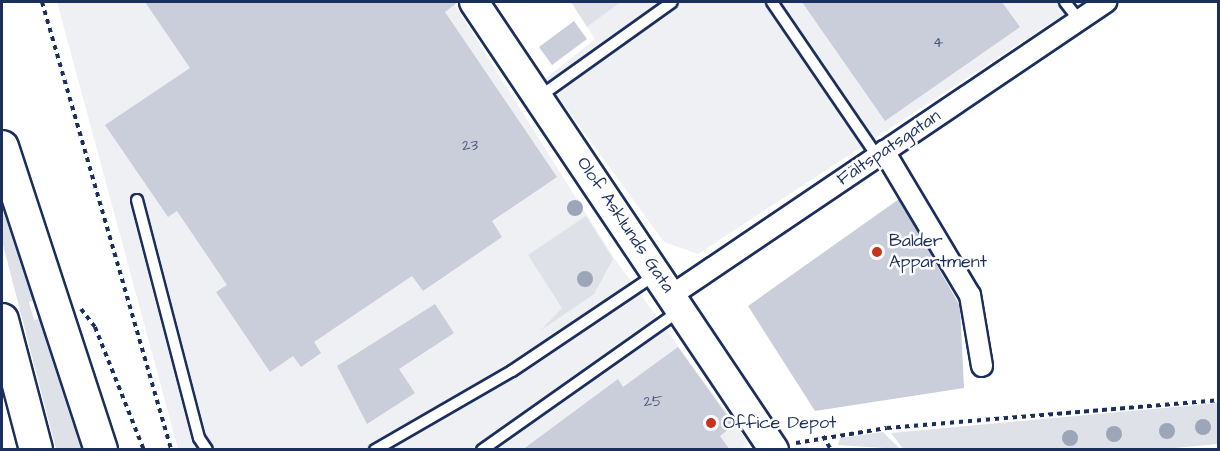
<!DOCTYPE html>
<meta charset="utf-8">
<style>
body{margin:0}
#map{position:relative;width:1220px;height:451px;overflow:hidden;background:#fff;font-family:"Architects Daughter",sans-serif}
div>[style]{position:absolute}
.built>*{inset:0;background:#eff0f4}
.green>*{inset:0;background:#dee1e7}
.building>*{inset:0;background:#caceda}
.path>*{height:4px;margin-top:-2px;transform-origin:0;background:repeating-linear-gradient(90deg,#1b2f5e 0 4.5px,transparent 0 9px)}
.roads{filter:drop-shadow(2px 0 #1b2f5e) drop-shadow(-2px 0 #1b2f5e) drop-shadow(0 2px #1b2f5e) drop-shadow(0 -2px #1b2f5e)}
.lane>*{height:10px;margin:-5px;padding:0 5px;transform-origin:5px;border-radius:5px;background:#fff}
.street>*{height:20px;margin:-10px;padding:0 10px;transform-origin:10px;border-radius:10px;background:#fff}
.secondary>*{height:28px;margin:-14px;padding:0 14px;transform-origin:14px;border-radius:14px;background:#fff}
.primary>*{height:32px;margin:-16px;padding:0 16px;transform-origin:16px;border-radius:16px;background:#fff}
.trees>*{width:16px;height:16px;margin:-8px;border-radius:50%;background:#9da5b9}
.dots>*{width:16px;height:16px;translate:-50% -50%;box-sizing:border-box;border:3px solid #fff;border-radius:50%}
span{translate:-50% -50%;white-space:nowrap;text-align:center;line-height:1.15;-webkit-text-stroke:5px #fff;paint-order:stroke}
.number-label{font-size:15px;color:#47577d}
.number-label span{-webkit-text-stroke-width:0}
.street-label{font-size:18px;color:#1b2f5e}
.poi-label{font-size:18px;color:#1b2f5e}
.left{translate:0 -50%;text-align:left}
.frame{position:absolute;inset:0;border:3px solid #1b2f5e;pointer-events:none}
</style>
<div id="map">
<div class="built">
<i style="clip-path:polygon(57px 2px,453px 2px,614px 258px,748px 442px,741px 450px,178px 449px)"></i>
<i style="clip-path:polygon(621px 2px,1083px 2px,698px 254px,664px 242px,545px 79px,595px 39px,587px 27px)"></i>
</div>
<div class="green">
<i style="clip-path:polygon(571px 2px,621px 2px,587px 27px)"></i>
<i style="clip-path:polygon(2px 175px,39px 299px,29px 302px,34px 320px,44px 317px,86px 449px,56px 449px,2px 241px)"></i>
<i style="clip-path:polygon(586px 216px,613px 259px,594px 294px,540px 331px,562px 308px,528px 255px)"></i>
<i style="clip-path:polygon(1218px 403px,1218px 444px,1151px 450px,904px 450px,891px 433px)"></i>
<i style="clip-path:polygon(883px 432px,900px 449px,838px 445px,840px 438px)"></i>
</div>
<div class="building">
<i style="clip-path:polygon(145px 2px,458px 2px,445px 12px,557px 177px,492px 221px,502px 237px,423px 291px,412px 276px,314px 342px,321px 353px,301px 367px,293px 356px,270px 372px,216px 292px,227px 285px,177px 211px,168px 217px,105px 125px,190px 68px)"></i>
<i style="clip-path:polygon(802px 2px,1002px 2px,1020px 27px,885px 121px)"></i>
<i style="clip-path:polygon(574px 21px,587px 39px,552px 65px,539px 47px)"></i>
<i style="clip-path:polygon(899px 199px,960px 306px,964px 388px,815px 411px,748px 306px)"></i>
<i style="clip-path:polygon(435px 304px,454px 333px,399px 369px,415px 393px,367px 424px,337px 366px)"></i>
<i style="clip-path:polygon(678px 347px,734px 425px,720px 436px,730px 450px,522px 450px,618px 379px,623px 387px)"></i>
</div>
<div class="path">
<i style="left:42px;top:2px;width:466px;rotate:73.9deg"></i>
<i style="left:81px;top:309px;width:23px;rotate:52deg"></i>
<i style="left:95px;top:327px;width:132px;rotate:68.3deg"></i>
<i style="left:823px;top:436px;width:16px;rotate:60deg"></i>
<i style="left:796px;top:443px;width:92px;rotate:-9.4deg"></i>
<i style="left:887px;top:428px;width:332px;rotate:-4.8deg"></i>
</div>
<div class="roads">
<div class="lane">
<i style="left:772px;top:2px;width:186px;rotate:55.7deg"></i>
<i style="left:1065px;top:2px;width:23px;rotate:52deg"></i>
<i style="left:539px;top:97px;width:163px;rotate:-35.5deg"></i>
<i style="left:137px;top:200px;width:246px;rotate:75.4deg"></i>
<i style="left:199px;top:438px;width:14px;rotate:56deg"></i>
<i style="left:375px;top:450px;width:158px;rotate:-30deg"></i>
<i style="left:512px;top:371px;width:172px;rotate:-33.9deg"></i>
<i style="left:482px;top:450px;width:241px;rotate:-35.2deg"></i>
</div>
<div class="street">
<i style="left:884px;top:151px;width:168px;rotate:59.2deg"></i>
<i style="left:970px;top:295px;width:72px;rotate:80.4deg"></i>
<i style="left:672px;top:295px;width:524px;rotate:-34.02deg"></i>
</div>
<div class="secondary">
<i style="left:474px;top:2px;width:539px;rotate:56.19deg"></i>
</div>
<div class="primary">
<i style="left:2px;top:147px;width:319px;rotate:71.9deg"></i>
<i style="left:2px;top:320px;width:134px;rotate:75.3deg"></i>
</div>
</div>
<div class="trees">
<i style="left:575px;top:208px"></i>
<i style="left:585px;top:279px"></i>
<i style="left:1203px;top:427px"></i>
<i style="left:1167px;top:431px"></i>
<i style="left:1114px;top:434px"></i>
<i style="left:1070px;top:438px"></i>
</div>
<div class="dots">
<i style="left:877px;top:252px;background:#c8321e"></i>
<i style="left:711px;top:423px;background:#c8321e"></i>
</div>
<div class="number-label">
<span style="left:938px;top:43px">4</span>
<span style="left:470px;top:146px">23</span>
<span style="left:653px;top:402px">25</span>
</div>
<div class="street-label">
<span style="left:889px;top:148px;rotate:-34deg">Fältspatsgatan</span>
<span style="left:625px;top:225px;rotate:56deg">Olof Asklunds Gata</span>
</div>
<div class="poi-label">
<span class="left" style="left:889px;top:252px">Balder<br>Appartment</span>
<span class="left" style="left:723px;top:423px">Office Depot</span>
</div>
<div class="frame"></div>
</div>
